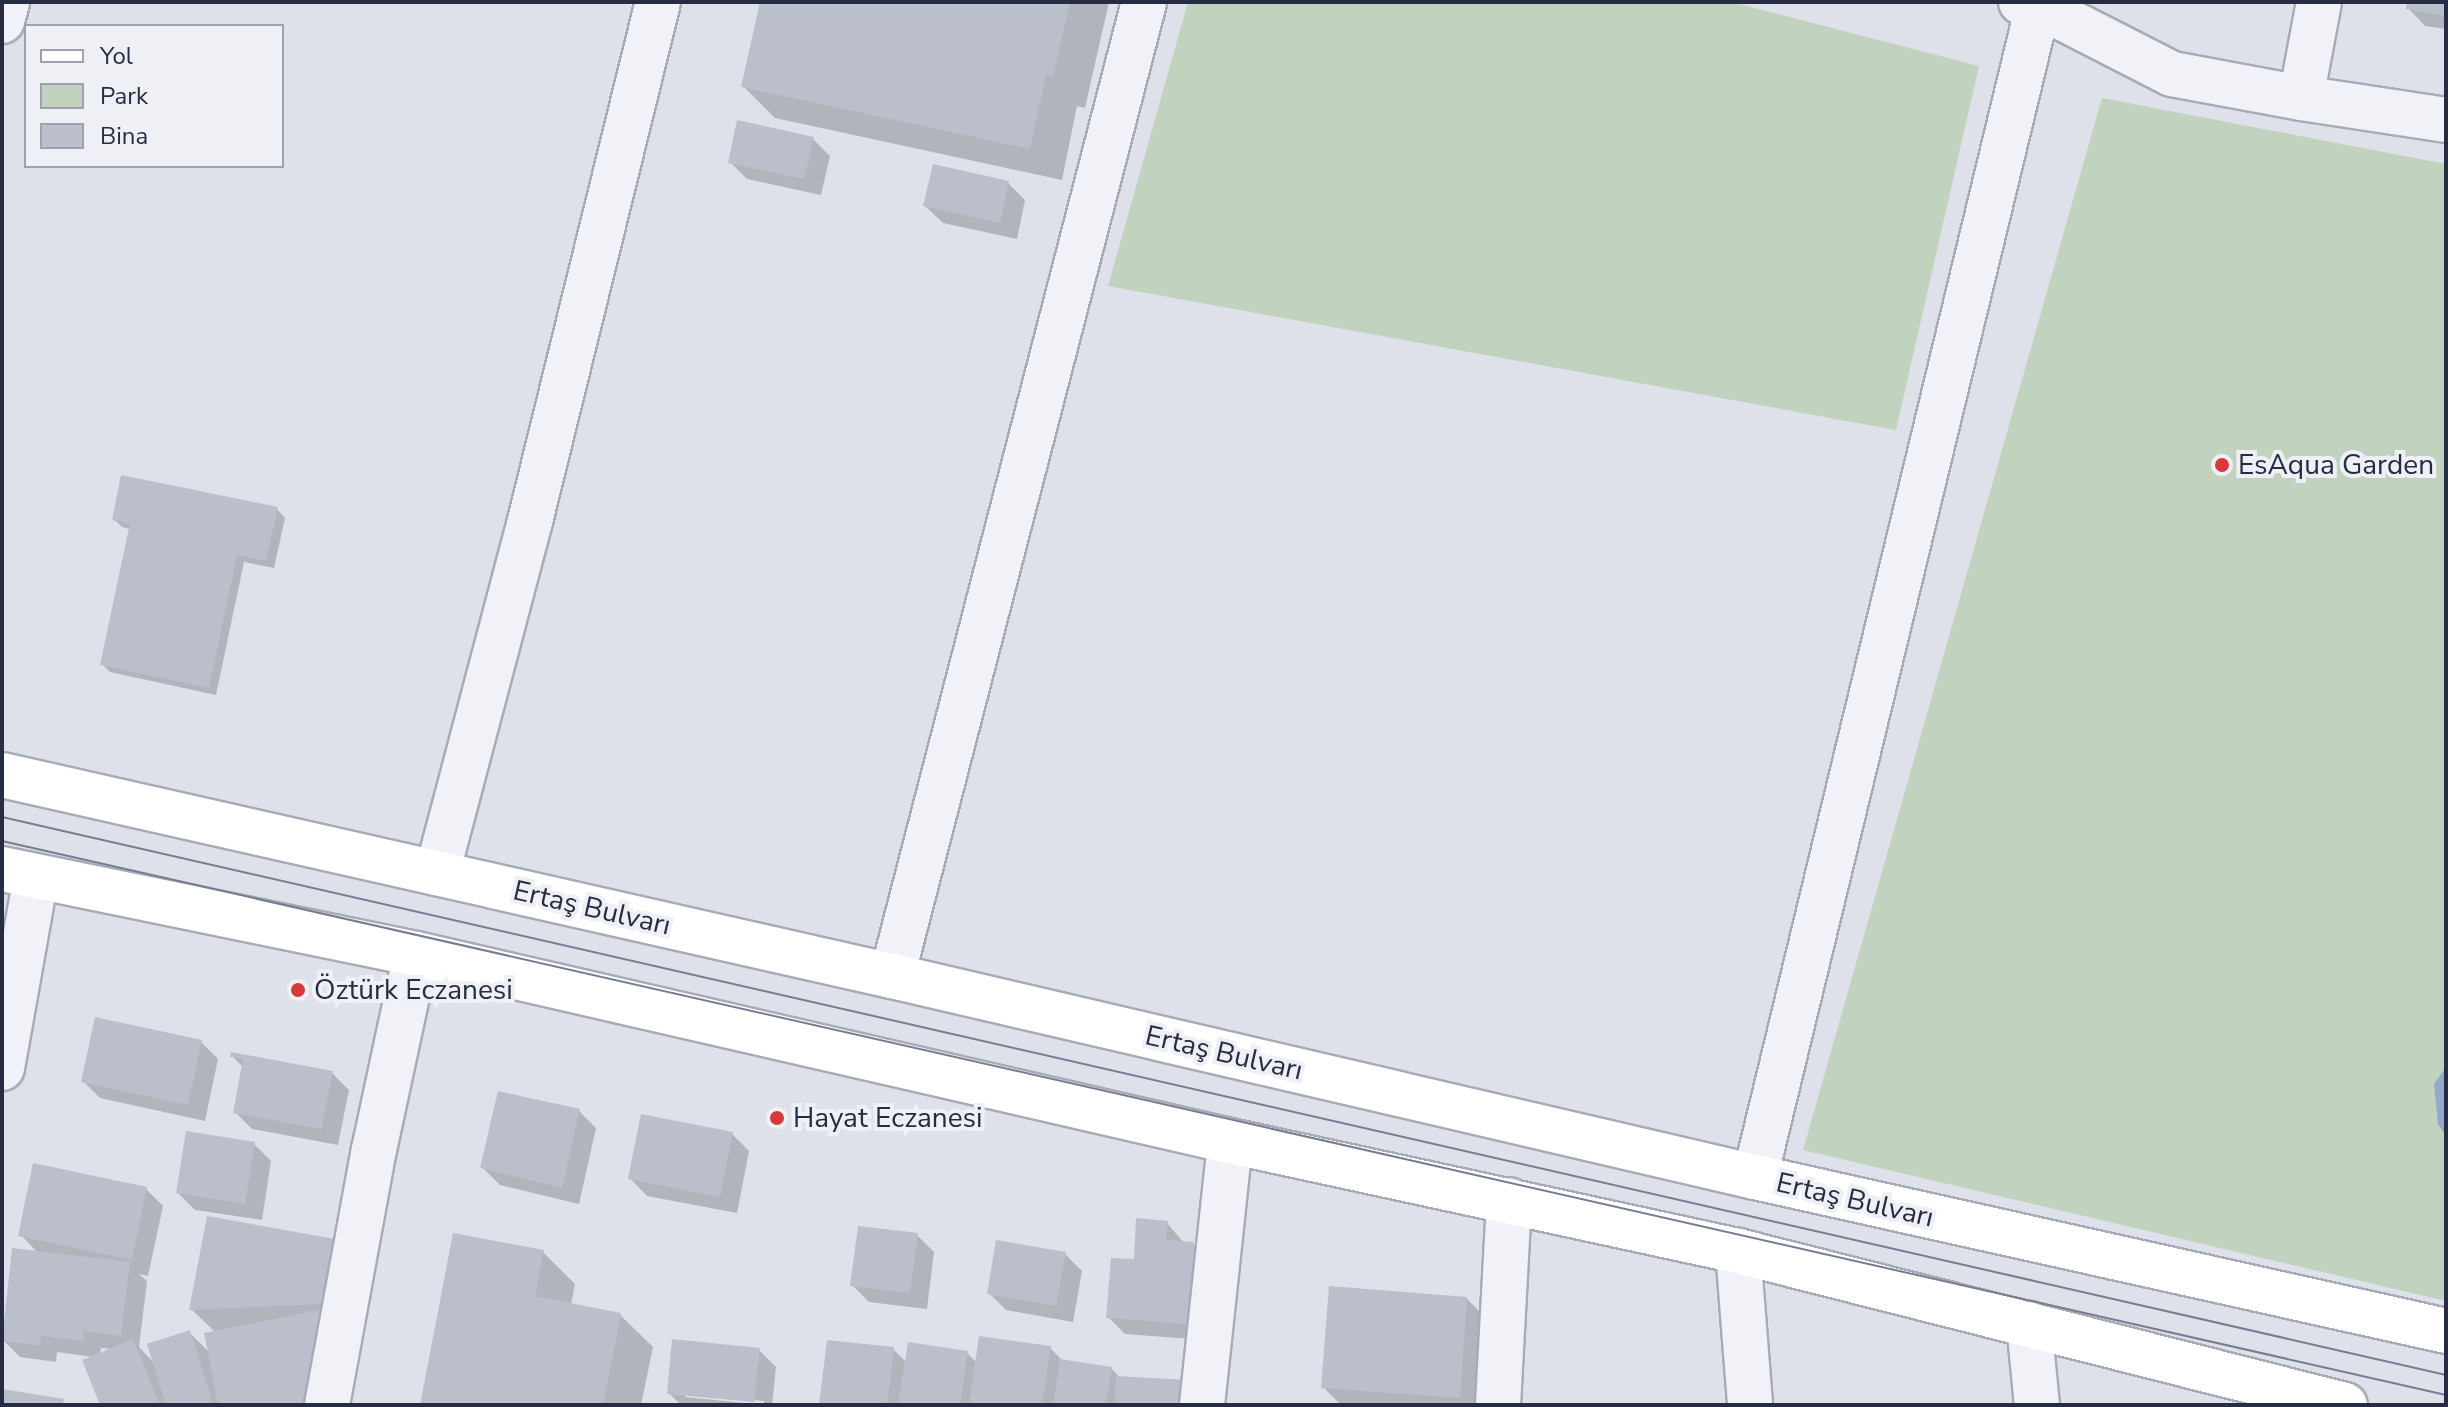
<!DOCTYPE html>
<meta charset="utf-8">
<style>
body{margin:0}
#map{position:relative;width:2448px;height:1407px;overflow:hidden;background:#dee1e9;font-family:"Nunito Sans",sans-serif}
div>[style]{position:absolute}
.green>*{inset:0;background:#c1d3be}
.water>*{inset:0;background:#96a8cc}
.shadow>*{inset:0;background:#0003}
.building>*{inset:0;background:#bbbfcc}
.roads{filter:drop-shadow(2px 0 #a7abb7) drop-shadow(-2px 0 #a7abb7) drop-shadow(0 2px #a7abb7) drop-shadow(0 -2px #a7abb7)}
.street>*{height:44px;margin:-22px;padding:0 22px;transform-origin:22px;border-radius:22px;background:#f1f2f7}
.primary>*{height:44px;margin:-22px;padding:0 22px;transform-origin:22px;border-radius:22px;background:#fff}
.tram>*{height:2px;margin:-1px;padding:0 1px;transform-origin:1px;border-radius:1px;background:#767d93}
.dots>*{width:22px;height:22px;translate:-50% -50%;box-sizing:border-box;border:4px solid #eef0f6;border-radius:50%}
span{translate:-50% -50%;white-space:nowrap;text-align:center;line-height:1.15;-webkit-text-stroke:8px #eef0f6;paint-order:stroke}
.poi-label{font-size:28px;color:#262c41}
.left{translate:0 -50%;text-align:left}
.street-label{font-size:28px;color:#262c41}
.frame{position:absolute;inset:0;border:4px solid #262c41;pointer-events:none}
.legend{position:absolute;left:24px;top:24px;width:260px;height:144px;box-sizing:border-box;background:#eef0f6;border:2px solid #9ea2ae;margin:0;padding:10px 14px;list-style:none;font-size:24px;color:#262c41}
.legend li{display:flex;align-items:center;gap:16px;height:40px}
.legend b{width:40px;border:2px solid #9ea2ae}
</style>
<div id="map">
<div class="green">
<i style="clip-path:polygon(1188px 2px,1732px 2px,1979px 66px,1896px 430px,1108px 286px)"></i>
<i style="clip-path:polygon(2102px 98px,2446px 164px,2446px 1301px,1803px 1150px)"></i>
</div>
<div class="water">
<i style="clip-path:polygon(2446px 1067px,2446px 1136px,2438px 1124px,2434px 1084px)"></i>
</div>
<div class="shadow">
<i style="clip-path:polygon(762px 2px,1109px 2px,1085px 108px,1077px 106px,1062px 180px,775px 118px,743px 86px)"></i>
<i style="clip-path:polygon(2409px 2px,2446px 2px,2446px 29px,2425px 26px,2408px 8px)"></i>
<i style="clip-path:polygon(813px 139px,830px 156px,821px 195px,747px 179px,730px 162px)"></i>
<i style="clip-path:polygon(1008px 183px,1025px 200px,1017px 239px,943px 223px,925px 206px)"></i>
<i style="clip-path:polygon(277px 509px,285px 518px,274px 568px,244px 562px,216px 695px,110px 672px,102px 664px,131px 529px,122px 527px,114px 519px)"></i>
<i style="clip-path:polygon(201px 1042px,218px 1059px,205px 1121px,100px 1098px,83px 1081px)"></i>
<i style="clip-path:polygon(232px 1056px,332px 1073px,349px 1090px,338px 1145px,252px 1129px,235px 1112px,243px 1067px)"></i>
<i style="clip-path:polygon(579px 1111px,596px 1128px,579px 1204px,500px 1185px,483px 1168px)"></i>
<i style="clip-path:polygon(732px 1134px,749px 1151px,737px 1213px,647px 1196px,630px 1178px)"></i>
<i style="clip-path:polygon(254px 1144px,271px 1161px,262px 1220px,195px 1210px,178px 1193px)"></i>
<i style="clip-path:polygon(evenodd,146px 1189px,163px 1206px,148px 1276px,139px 1274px,147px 1281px,139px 1347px,155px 1364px,189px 1332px,210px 1353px,215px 1332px,191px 1309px,335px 1240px,360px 1266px,322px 1405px,103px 1405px,94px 1357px,57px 1352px,56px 1362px,20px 1357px,3px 1340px,38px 1253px,21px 1235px,146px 1189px,101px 1348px,113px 1349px,100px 1354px,101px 1348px)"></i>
<i style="clip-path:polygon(1167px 1223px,1184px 1243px,1193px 1244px,1211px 1261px,1205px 1340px,1125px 1334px,1108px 1317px,1135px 1261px)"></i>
<i style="clip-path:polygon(917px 1235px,934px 1252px,927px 1309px,869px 1302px,852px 1285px)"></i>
<i style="clip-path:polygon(543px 1252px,575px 1284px,571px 1305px,620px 1315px,653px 1347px,641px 1405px,422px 1405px)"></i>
<i style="clip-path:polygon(1065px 1254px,1082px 1271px,1073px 1322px,1006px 1310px,989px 1293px)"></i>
<i style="clip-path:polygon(1467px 1299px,1492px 1324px,1486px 1405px,1341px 1405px,1323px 1387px)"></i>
<i style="clip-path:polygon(1050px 1348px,1064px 1362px,1112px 1369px,1121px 1379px,1204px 1405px,822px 1405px,893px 1349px,907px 1363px,967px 1353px,977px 1363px)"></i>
<i style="clip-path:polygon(evenodd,759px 1350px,776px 1367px,772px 1405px,681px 1405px,669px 1393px,759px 1350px,685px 1393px,764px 1401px,764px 1405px,685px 1397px,685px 1393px)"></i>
</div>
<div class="building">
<i style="clip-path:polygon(760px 2px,1070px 2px,1053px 77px,1046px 75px,1030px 149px,741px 87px)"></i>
<i style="clip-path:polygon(2407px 2px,2446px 2px,2446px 16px,2406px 9px)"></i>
<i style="clip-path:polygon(737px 120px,814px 137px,804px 179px,728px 163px)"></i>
<i style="clip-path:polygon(933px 164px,1009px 181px,1000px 223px,923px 206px)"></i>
<i style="clip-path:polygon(121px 475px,278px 507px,266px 561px,237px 555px,209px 688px,100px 665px,130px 523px,112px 520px)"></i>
<i style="clip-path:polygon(95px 1017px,202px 1040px,188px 1105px,81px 1082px)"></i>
<i style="clip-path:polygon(231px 1052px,333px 1071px,321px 1129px,233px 1113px,243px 1059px,230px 1057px)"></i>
<i style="clip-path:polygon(498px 1091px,580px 1109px,562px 1188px,480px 1168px)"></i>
<i style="clip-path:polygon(641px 1114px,733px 1132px,720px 1197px,628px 1179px)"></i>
<i style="clip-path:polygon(186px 1131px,255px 1142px,245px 1204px,176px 1193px)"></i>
<i style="clip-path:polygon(33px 1163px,147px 1187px,132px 1260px,18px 1236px)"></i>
<i style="clip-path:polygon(207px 1216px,335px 1239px,324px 1304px,189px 1310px)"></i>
<i style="clip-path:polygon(1136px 1218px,1168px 1221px,1166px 1240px,1194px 1242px,1189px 1324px,1106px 1318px,1111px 1258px,1134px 1259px)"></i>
<i style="clip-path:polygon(858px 1226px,918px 1233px,910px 1293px,850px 1286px)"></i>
<i style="clip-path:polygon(453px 1233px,544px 1250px,535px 1296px,621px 1313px,603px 1405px,420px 1405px)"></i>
<i style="clip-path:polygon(996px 1240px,1066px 1252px,1056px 1306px,987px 1294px)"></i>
<i style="clip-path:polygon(12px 1248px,130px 1262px,121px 1336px,84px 1331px,83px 1341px,41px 1336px,40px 1346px,2px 1341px)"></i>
<i style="clip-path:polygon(1329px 1286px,1467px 1297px,1460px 1398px,1321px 1388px)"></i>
<i style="clip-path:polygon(323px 1309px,302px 1405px,218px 1405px,204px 1333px)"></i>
<i style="clip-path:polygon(190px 1330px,213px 1405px,166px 1405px,147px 1344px)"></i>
<i style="clip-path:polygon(979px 1336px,1051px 1346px,1042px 1405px,969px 1405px)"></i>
<i style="clip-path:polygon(133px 1339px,160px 1405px,100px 1405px,82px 1360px)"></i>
<i style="clip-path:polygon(672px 1339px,760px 1348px,754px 1402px,667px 1394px)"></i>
<i style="clip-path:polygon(827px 1340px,894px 1347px,887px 1405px,819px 1405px)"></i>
<i style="clip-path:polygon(908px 1342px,968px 1351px,960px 1405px,898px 1405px)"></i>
<i style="clip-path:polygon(1060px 1359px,1112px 1367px,1106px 1405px,1053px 1405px)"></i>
<i style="clip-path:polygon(1116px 1376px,1188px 1380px,1187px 1405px,1115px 1405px)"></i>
<i style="clip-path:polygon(2px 1389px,64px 1399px,63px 1405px,2px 1405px)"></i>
</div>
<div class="roads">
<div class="street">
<i style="left:2021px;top:2px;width:18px;rotate:13deg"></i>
<i style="left:2039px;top:6px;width:149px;rotate:27.1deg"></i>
<i style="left:2172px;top:74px;width:131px;rotate:10.5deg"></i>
<i style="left:2301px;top:98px;width:147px;rotate:8.6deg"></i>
<i style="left:2px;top:21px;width:20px;rotate:-75deg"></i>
<i style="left:2301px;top:98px;width:98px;rotate:-79.4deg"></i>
<i style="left:437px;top:873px;width:364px;rotate:-75.2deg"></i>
<i style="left:530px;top:521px;width:535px;rotate:-76.15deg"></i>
<i style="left:892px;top:976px;width:1006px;rotate:-75.49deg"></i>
<i style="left:2px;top:1068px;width:194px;rotate:-79.9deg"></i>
<i style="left:1755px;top:1177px;width:1209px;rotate:-76.41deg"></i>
<i style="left:1738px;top:1251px;width:154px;rotate:85.5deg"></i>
<i style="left:2029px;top:1324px;width:81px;rotate:84.4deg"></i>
<i style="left:327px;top:1405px;width:259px;rotate:-79.6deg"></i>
<i style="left:374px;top:1150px;width:200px;rotate:-77.9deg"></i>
<i style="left:1202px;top:1405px;width:265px;rotate:-83.9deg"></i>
<i style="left:1498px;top:1405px;width:205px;rotate:-86.9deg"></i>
</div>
<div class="primary">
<i style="left:2px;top:775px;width:912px;rotate:12.73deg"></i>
<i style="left:892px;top:976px;width:886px;rotate:13.11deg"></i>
<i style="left:1755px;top:1177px;width:708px;rotate:12.56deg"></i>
<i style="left:2px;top:869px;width:423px;rotate:11.6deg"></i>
<i style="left:416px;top:954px;width:835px;rotate:12.94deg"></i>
<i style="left:1230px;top:1141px;width:520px;rotate:12.22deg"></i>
<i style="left:1738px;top:1251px;width:626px;rotate:14.24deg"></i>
</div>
</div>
<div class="tram">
<i style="left:2px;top:817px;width:2507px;rotate:12.86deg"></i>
<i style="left:2px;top:841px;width:2506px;rotate:12.77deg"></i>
</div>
<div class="dots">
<i style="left:2222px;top:465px;background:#d8393a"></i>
<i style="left:298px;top:990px;background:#d8393a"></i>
<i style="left:777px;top:1118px;background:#d8393a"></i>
</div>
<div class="poi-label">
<span class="left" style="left:2238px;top:465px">EsAqua Garden</span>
<span class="left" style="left:314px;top:990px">Öztürk Eczanesi</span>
<span class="left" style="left:793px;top:1118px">Hayat Eczanesi</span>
</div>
<div class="street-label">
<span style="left:592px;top:908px;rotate:13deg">Ertaş Bulvarı</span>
<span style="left:1224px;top:1053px;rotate:13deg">Ertaş Bulvarı</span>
<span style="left:1855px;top:1200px;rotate:13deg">Ertaş Bulvarı</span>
</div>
<div class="frame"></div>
<ul class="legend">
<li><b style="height:10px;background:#fff"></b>Yol</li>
<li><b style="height:22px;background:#c1d3be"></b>Park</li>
<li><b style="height:22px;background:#bbbfcc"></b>Bina</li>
</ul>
</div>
